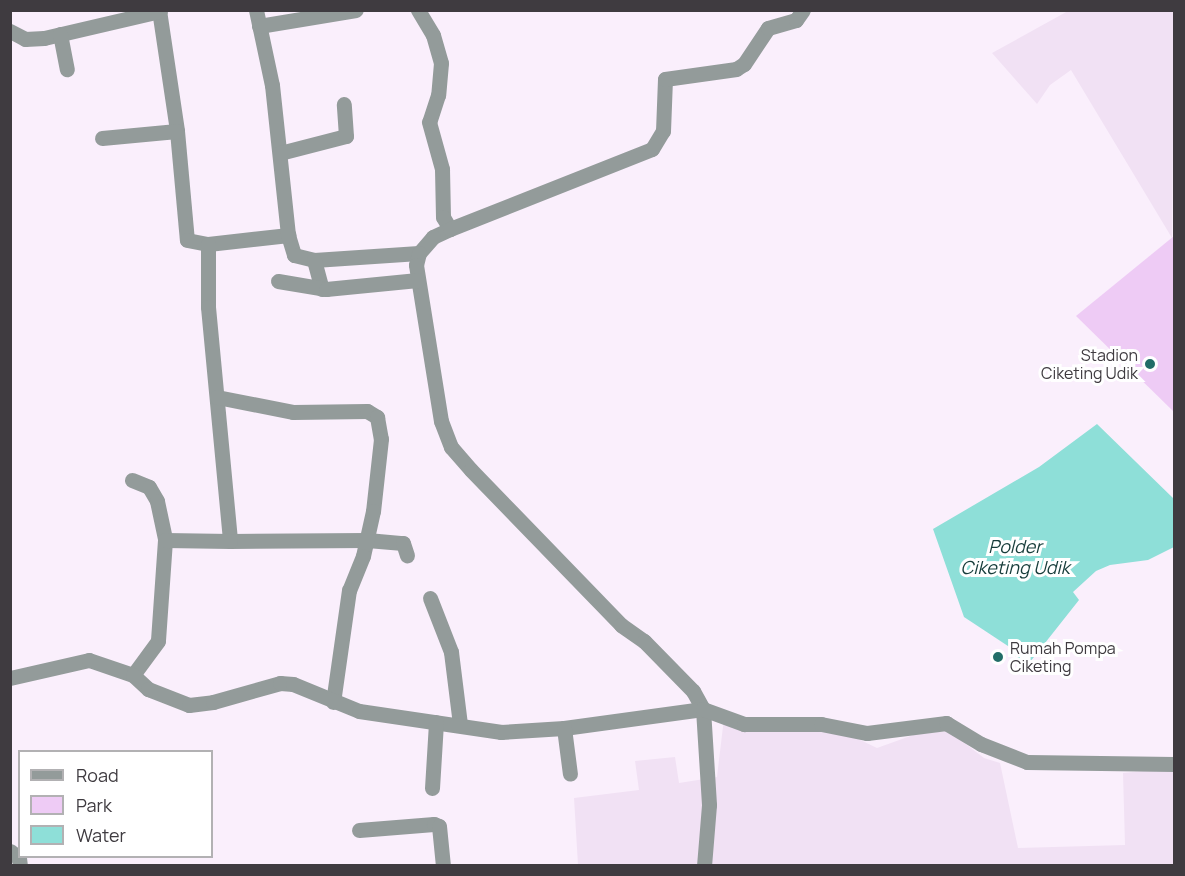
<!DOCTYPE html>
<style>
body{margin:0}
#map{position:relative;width:1185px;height:876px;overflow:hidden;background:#faeffc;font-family:Manrope,sans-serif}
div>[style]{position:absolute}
.built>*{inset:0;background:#f1e1f4}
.green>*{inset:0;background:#eecbf5}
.water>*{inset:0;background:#8edfd8}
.minor>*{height:15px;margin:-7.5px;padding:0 7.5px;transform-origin:7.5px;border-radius:7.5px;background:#939b9a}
.dots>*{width:16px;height:16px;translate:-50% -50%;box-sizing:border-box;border:3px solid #fff;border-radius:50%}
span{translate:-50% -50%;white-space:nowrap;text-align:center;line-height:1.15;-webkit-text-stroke:6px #fff;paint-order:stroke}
.poi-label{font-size:16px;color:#3f3b40}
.right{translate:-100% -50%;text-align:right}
.left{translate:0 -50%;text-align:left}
.water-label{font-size:18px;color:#163c3a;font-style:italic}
.frame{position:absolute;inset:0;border:12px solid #3f3b40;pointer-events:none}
.legend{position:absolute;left:18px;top:750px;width:195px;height:108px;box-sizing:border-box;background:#fff;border:2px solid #b2b1b3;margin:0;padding:8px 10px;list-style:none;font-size:18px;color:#3f3b40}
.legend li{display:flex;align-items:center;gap:12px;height:30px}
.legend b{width:30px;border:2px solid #b2b1b3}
</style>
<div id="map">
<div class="built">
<i style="clip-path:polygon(1068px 11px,1174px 11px,1172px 238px,1071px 70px,1050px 85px,1037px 104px,992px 53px)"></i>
<i style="clip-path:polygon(724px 718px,784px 732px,831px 726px,877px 748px,916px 734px,949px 731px,984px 758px,1000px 763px,1018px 848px,1125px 845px,1123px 773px,1174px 768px,1174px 865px,578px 865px,574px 798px,639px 790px,635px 761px,675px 757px,679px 783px,717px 777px)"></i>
</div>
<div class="green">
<i style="clip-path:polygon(1174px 236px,1174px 412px,1076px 316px)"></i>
</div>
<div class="water">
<i style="clip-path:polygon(1097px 424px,1174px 499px,1174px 547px,1148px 560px,1110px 565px,1096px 571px,1073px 592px,1079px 600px,1030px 662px,1020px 662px,1014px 650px,964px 617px,933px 529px,1039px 467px)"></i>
</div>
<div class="minor">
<i style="left:159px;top:10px;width:122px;rotate:81.5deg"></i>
<i style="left:177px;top:131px;width:109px;rotate:84.8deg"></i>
<i style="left:187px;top:240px;width:21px;rotate:11deg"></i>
<i style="left:208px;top:244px;width:81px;rotate:-6.4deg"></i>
<i style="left:288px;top:235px;width:21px;rotate:73deg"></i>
<i style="left:294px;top:255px;width:21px;rotate:14deg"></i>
<i style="left:314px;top:260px;width:105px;rotate:-3.8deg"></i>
<i style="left:256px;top:10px;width:77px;rotate:78deg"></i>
<i style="left:272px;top:85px;width:151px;rotate:83.9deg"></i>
<i style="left:418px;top:10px;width:29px;rotate:59deg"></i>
<i style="left:433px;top:35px;width:29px;rotate:74deg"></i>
<i style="left:441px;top:63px;width:32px;rotate:95deg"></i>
<i style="left:438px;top:95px;width:28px;rotate:108deg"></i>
<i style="left:429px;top:122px;width:49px;rotate:74.5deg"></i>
<i style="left:442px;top:169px;width:48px;rotate:88.8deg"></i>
<i style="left:443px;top:217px;width:14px;rotate:60deg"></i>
<i style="left:450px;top:229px;width:19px;rotate:155deg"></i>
<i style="left:433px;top:237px;width:21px;rotate:131deg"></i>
<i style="left:419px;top:253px;width:12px;rotate:104deg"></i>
<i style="left:416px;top:265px;width:158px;rotate:80.9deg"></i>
<i style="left:441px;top:421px;width:28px;rotate:69deg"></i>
<i style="left:451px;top:447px;width:30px;rotate:49deg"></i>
<i style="left:471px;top:470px;width:216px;rotate:45.9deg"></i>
<i style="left:621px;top:625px;width:28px;rotate:35deg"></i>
<i style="left:644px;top:641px;width:70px;rotate:45.6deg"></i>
<i style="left:693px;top:691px;width:21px;rotate:61deg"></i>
<i style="left:703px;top:709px;width:96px;rotate:86.4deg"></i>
<i style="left:709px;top:805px;width:61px;rotate:94.7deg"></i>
<i style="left:259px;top:26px;width:98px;rotate:-9.4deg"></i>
<i style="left:10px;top:31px;width:17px;rotate:28deg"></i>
<i style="left:25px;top:39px;width:19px;rotate:-3deg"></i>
<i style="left:44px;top:38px;width:119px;rotate:-13.1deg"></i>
<i style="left:60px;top:34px;width:36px;rotate:79deg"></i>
<i style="left:102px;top:138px;width:75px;rotate:-5.3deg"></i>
<i style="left:280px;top:153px;width:68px;rotate:-14.4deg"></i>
<i style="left:346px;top:136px;width:32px;rotate:-94deg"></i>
<i style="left:450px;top:229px;width:217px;rotate:-21.6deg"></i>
<i style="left:652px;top:149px;width:21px;rotate:-59deg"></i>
<i style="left:663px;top:131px;width:52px;rotate:-87.8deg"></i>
<i style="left:665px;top:79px;width:72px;rotate:-8deg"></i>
<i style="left:736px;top:69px;width:9px;rotate:-32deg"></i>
<i style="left:744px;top:64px;width:43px;rotate:-56.3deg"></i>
<i style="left:768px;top:28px;width:29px;rotate:-16deg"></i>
<i style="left:796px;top:20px;width:12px;rotate:-55deg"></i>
<i style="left:208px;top:244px;width:63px;rotate:90deg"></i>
<i style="left:208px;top:307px;width:235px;rotate:84.6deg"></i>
<i style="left:230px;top:541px;width:137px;rotate:-0.4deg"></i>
<i style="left:367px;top:540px;width:36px;rotate:5deg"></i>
<i style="left:403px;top:543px;width:13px;rotate:72deg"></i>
<i style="left:314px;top:260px;width:30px;rotate:75deg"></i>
<i style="left:278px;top:281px;width:49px;rotate:9.5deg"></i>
<i style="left:326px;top:289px;width:92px;rotate:-5.6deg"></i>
<i style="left:217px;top:397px;width:77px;rotate:11.2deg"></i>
<i style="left:293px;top:412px;width:74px;rotate:-0.8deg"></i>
<i style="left:367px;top:411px;width:12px;rotate:31deg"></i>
<i style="left:377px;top:417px;width:22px;rotate:80deg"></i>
<i style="left:381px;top:439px;width:72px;rotate:96.3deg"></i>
<i style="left:373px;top:511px;width:46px;rotate:102.5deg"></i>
<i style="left:363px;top:556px;width:37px;rotate:112deg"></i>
<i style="left:349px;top:590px;width:113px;rotate:98.1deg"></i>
<i style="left:132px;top:480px;width:18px;rotate:22deg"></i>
<i style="left:149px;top:487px;width:16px;rotate:60deg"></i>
<i style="left:157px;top:501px;width:40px;rotate:78deg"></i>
<i style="left:165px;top:540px;width:101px;rotate:94deg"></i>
<i style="left:158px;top:641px;width:42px;rotate:126.3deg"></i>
<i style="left:165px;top:540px;width:65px;rotate:0.9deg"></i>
<i style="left:430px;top:598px;width:58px;rotate:68.7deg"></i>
<i style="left:451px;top:652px;width:73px;rotate:82.9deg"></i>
<i style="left:10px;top:678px;width:81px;rotate:-12.8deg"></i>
<i style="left:89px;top:660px;width:46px;rotate:18.8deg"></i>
<i style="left:133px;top:675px;width:21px;rotate:43deg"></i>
<i style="left:148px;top:689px;width:44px;rotate:21.3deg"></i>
<i style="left:189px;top:705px;width:24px;rotate:-7deg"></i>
<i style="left:213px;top:702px;width:70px;rotate:-15.8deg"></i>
<i style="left:280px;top:683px;width:13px;rotate:4deg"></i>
<i style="left:293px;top:684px;width:71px;rotate:22.2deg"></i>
<i style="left:359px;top:711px;width:144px;rotate:8.4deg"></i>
<i style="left:501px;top:732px;width:63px;rotate:-3.6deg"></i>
<i style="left:564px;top:728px;width:140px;rotate:-7.8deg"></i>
<i style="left:703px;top:709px;width:44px;rotate:20.1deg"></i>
<i style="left:744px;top:724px;width:77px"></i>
<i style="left:821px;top:724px;width:47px;rotate:11.1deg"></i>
<i style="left:867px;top:733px;width:80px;rotate:-7.2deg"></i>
<i style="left:946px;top:723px;width:41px;rotate:31deg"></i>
<i style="left:981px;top:744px;width:49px;rotate:21.4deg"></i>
<i style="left:1027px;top:762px;width:147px;rotate:0.8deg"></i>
<i style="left:564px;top:728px;width:46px;rotate:82.6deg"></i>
<i style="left:432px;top:788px;width:66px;rotate:-86.5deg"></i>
<i style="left:359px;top:830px;width:75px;rotate:-4.6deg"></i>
<i style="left:434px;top:824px;width:5px;rotate:22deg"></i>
<i style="left:439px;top:826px;width:40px;rotate:84.3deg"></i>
<i style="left:10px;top:851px;width:11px;rotate:38deg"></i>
<i style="left:19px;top:858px;width:8px;rotate:83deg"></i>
</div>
<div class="dots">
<i style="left:1150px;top:364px;background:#226d68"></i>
<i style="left:998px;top:657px;background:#226d68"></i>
</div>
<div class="poi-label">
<span class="right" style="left:1138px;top:364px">Stadion<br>Ciketing Udik</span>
<span class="left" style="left:1010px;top:657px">Rumah Pompa<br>Ciketing</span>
</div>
<div class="water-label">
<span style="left:1015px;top:557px">Polder<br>Ciketing Udik</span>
</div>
<div class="frame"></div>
<ul class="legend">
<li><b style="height:8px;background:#939b9a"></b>Road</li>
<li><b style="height:16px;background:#eecbf5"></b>Park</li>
<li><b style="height:16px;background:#8edfd8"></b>Water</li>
</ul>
</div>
